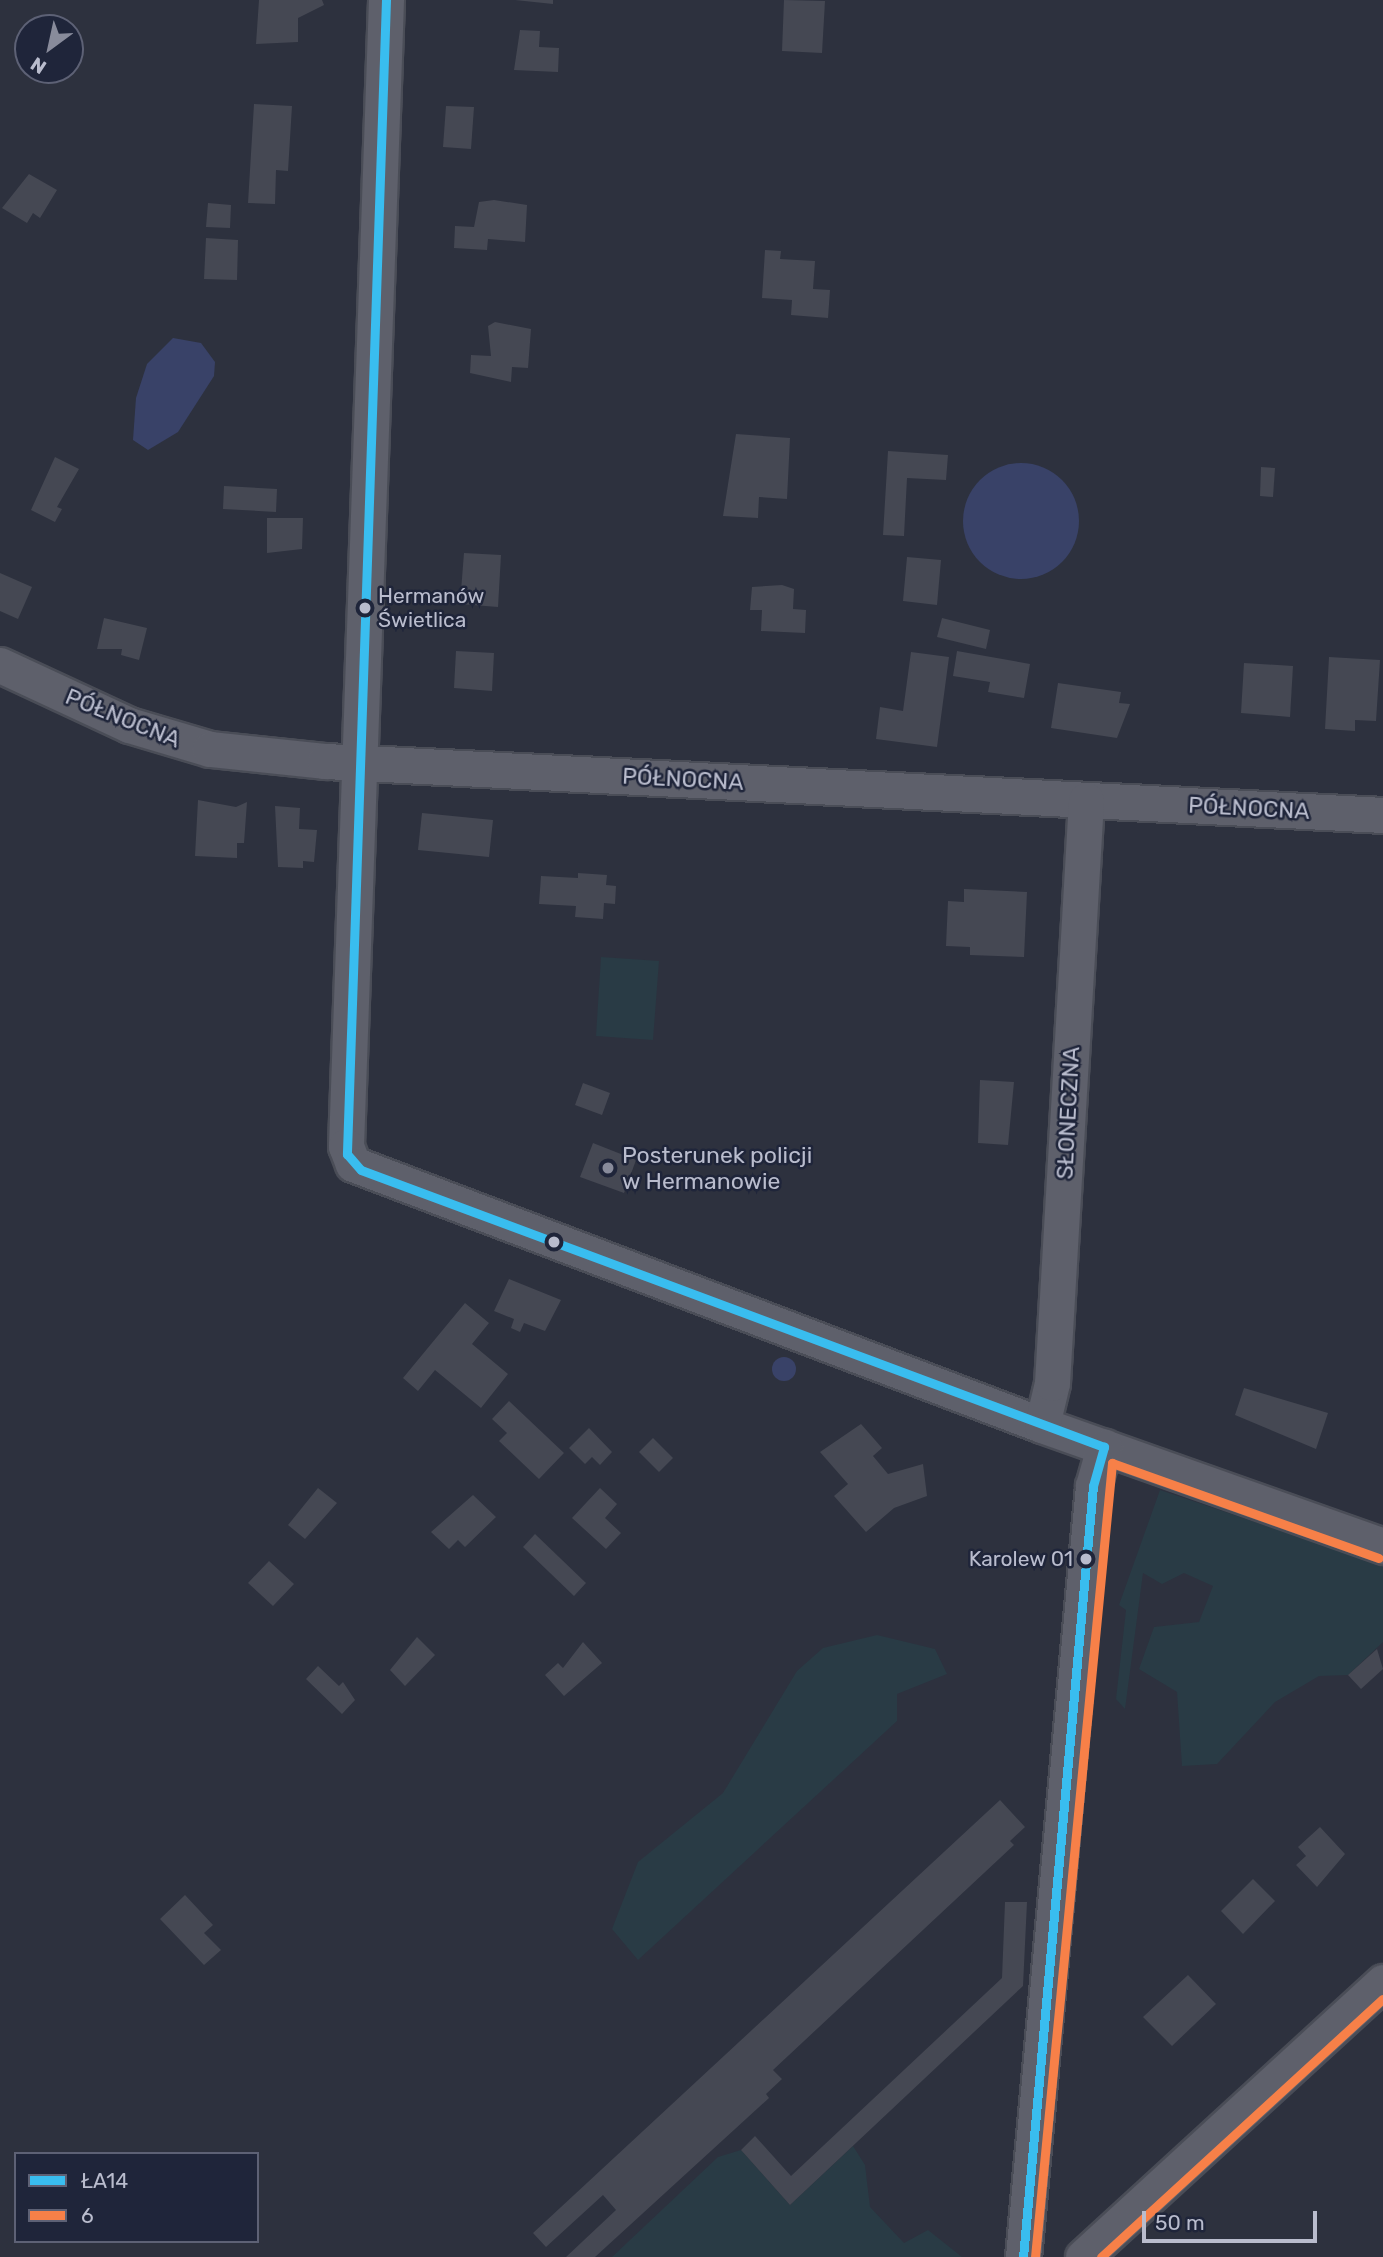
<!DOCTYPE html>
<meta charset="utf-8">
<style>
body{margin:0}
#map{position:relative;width:1383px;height:2257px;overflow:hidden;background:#2d313e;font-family:Rubik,sans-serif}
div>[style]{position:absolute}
.green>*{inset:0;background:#293b45}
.water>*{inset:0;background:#394268}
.round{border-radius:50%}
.building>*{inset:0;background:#454853}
.roads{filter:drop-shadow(2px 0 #4a4d57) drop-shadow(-2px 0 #4a4d57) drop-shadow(0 2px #4a4d57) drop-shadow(0 -2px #4a4d57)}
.minor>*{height:35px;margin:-17.5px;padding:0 17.5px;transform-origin:17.5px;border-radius:17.5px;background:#5e606b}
.bus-1>*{height:9px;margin:-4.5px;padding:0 4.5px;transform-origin:4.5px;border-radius:4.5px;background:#39bdef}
.bus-2>*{height:9px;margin:-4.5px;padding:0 4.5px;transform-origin:4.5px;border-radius:4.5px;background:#f78048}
.dots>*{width:19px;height:19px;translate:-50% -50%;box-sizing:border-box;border:4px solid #1f253a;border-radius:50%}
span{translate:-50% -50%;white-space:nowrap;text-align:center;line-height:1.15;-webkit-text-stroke:5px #1f253a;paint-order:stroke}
.bus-label{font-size:21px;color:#b9bccd}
.left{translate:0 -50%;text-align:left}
.right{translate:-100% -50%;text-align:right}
.street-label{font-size:23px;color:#b9bccd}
.poi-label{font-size:23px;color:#b9bccd}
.legend{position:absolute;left:14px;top:2152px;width:245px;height:91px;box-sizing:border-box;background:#1f253a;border:2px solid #5d6175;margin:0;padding:9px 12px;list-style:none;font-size:21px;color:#b9bccd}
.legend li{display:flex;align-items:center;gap:14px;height:35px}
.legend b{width:35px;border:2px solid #5d6175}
.north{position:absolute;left:14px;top:14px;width:70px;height:70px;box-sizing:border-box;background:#1f253a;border:2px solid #5d6175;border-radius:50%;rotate:213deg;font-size:19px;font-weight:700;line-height:28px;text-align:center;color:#b9bccd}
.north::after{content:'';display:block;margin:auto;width:24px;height:32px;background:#888b9b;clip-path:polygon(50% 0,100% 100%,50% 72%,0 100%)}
.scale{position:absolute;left:1142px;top:2211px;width:175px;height:32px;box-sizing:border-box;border:4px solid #b9bccd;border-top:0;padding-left:9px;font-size:21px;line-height:24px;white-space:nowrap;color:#b9bccd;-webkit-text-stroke:5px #1f253a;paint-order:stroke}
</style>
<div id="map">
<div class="green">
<i style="clip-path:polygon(601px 957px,659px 961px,653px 1040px,596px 1036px)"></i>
<i style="clip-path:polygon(1160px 1490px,1383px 1565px,1383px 1642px,1348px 1675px,1319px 1676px,1275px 1702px,1217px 1764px,1182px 1766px,1177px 1692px,1139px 1669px,1154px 1627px,1199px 1622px,1213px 1586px,1184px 1573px,1162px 1584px,1143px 1573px,1125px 1709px,1116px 1699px,1126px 1610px,1119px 1605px)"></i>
<i style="clip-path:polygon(877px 1635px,935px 1649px,947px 1674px,897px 1694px,897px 1721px,638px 1960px,612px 1929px,638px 1862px,723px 1793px,797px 1671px,823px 1648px)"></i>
<i style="clip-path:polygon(853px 2146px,865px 2165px,870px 2207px,904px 2243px,928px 2230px,962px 2257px,612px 2257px,718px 2157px,741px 2150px,790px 2205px)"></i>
</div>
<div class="water">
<i style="clip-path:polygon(173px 338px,201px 343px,215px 362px,214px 376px,178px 432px,148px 450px,133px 440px,136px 398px,147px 364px)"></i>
<i class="round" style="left:963px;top:463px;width:116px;height:116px"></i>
<i class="round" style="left:772px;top:1357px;width:24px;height:24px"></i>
</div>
<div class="building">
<i style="clip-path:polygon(259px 0,322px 0,324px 5px,298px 18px,298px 42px,256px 44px)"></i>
<i style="clip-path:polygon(515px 0,553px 0,553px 4px)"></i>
<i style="clip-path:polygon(784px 0,825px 1px,822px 53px,782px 51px)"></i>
<i style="clip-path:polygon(520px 30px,540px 31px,539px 47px,559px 48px,558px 72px,514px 70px)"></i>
<i style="clip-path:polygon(254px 104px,292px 106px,288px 171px,276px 170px,275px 204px,248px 203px)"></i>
<i style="clip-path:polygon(446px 106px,474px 107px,471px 149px,443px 147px)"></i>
<i style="clip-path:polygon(29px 174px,57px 190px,40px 218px,33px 213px,27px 223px,2px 208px)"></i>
<i style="clip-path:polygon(494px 200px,527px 205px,525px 242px,488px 239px,487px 250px,454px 248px,455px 226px,474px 227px,479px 202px)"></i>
<i style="clip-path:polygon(208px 203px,231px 205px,230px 228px,206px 227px)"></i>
<i style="clip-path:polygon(206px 238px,238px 240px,237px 280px,204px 279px)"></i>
<i style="clip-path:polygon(765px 250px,781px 251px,780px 259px,815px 261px,813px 289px,830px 290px,828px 318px,791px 315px,792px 300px,762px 298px)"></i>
<i style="clip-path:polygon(495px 322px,531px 329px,528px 368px,512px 367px,511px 382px,470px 373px,471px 355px,491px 356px,488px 326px)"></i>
<i style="clip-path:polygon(736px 434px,790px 438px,787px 499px,759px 497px,758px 518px,723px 516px)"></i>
<i style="clip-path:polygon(888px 451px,948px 455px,946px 480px,907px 478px,904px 536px,883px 535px)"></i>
<i style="clip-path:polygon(55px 457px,79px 469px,57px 507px,62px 509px,55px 522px,31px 510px)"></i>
<i style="clip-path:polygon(1261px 467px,1275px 468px,1273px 497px,1260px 496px)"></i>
<i style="clip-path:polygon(224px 486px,277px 489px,276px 512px,223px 509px)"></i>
<i style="clip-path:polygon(267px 518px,303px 518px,302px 549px,267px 553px)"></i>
<i style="clip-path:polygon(464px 553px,501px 555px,498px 607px,460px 604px)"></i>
<i style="clip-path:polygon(907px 557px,941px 560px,937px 605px,903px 601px)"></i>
<i style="clip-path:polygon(0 573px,32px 587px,18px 619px,0 611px)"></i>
<i style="clip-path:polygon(782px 585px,794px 589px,793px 609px,806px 610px,805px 633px,761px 631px,762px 610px,750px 610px,752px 587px)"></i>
<i style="clip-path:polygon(104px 618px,147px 628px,139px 660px,121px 655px,122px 649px,97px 649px)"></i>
<i style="clip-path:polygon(942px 618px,990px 630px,986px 649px,937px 637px)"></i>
<i style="clip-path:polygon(456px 651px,494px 653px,492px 691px,454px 688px)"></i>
<i style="clip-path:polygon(957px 651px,1030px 664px,1024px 698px,988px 692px,990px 682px,953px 676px)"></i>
<i style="clip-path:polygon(911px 652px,949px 657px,937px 747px,876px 739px,880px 707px,903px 711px)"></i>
<i style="clip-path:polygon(1329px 657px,1380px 660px,1376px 721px,1355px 720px,1355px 731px,1325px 729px)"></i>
<i style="clip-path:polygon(1244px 663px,1293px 666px,1290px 717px,1241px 713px)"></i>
<i style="clip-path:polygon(1058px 683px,1121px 692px,1119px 703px,1130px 704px,1117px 738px,1051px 728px)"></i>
<i style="clip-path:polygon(198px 800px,236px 807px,247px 802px,244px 843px,237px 843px,237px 858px,195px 856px)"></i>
<i style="clip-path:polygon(275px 806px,300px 808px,299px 829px,317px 830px,314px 862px,303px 861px,303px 868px,278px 867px)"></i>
<i style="clip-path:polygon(422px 813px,493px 820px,489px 857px,418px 850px)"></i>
<i style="clip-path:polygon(578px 873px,607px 875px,606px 885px,616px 886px,615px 904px,604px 903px,603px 919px,575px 917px,576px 906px,539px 904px,541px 876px,578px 878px)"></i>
<i style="clip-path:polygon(964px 889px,1027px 892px,1024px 957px,970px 955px,970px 947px,946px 946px,948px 901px,964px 902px)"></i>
<i style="clip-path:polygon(980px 1080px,1014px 1082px,1008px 1145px,978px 1143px)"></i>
<i style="clip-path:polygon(583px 1083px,610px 1093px,602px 1115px,575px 1105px)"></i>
<i style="clip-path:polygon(593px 1143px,636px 1160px,624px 1193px,580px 1177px)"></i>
<i style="clip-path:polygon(509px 1279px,561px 1300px,545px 1331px,524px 1323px,520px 1332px,511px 1328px,514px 1319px,494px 1311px)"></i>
<i style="clip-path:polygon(465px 1303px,489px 1323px,472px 1344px,508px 1374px,481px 1408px,435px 1370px,418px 1391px,403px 1378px)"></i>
<i style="clip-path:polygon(1244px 1388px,1328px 1413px,1316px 1449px,1235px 1415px)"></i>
<i style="clip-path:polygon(509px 1401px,564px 1453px,539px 1479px,499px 1441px,507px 1433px,492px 1419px)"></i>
<i style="clip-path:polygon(861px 1424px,882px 1448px,873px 1456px,888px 1474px,923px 1464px,927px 1496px,894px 1508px,866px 1532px,834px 1496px,848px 1484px,820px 1452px)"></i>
<i style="clip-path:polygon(589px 1428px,612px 1452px,600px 1465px,592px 1457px,585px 1464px,569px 1448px)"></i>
<i style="clip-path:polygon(653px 1438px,673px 1458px,659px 1472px,639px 1452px)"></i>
<i style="clip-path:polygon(318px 1488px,337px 1503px,305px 1539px,288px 1525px)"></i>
<i style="clip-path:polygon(600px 1488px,617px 1504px,605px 1518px,621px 1533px,606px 1549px,572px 1518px)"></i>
<i style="clip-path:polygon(473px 1495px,496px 1517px,465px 1547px,458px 1540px,449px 1549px,431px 1532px)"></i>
<i style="clip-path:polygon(535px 1534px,586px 1583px,574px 1596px,523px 1547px)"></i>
<i style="clip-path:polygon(269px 1561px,294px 1584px,273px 1606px,248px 1583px)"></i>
<i style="clip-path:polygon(417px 1637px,435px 1655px,405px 1686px,390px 1670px)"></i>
<i style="clip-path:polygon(583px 1642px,602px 1663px,564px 1696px,545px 1675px,558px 1663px,563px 1668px)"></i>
<i style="clip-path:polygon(1377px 1649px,1383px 1669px,1361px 1689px,1348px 1675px)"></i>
<i style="clip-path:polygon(318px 1666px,339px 1686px,343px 1682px,355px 1700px,342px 1714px,306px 1679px)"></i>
<i style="clip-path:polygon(1000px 1800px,1025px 1827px,1010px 1841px,1014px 1845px,773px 2070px,782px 2079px,766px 2094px,769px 2098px,595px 2257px,566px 2257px,616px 2210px,603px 2195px,546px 2247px,533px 2233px)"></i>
<i style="clip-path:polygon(1320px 1827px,1345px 1854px,1317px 1887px,1296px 1865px,1306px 1856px,1298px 1847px)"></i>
<i style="clip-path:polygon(1253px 1879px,1275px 1901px,1243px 1934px,1221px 1911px)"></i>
<i style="clip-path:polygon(185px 1895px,213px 1925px,204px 1933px,221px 1950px,204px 1965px,160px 1919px)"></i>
<i style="clip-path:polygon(1005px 1902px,1027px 1902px,1023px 1986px,790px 2205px,741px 2150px,755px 2136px,791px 2176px,1002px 1978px)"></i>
<i style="clip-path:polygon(1188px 1975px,1216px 2004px,1172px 2046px,1143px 2017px)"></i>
</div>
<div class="roads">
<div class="minor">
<i style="left:386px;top:0;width:1147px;rotate:92deg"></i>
<i style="left:346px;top:1146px;width:19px;rotate:69deg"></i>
<i style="left:353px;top:1164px;width:737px;rotate:20.75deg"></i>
<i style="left:1042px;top:1425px;width:362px;rotate:19.5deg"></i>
<i style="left:0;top:665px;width:142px;rotate:24.9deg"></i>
<i style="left:129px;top:725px;width:84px;rotate:16.5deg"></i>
<i style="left:210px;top:749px;width:116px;rotate:6deg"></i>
<i style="left:325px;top:761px;width:1059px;rotate:2.92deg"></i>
<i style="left:1042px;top:1425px;width:43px;rotate:-76.6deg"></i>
<i style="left:1052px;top:1383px;width:584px;rotate:-86.66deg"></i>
<i style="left:1023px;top:2257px;width:774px;rotate:-84.81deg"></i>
<i style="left:1093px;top:1486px;width:41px;rotate:-74.2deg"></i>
<i style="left:1083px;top:2257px;width:407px;rotate:-42.5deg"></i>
</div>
</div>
<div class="bus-1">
<i style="left:386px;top:0;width:1155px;rotate:91.94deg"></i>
<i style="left:347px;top:1154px;width:21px;rotate:49deg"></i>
<i style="left:361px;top:1170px;width:793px;rotate:20.45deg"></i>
<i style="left:1023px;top:2257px;width:774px;rotate:-84.81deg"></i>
<i style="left:1093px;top:1486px;width:41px;rotate:-74.2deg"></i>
</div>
<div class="bus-2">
<i style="left:1035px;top:2257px;width:798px;rotate:-84.46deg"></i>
<i style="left:1112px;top:1463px;width:283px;rotate:19.6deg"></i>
<i style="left:1101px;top:2257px;width:382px;rotate:-42.5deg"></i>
</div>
<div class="dots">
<i style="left:365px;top:608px;background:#b9bccd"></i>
<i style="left:608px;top:1168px;background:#888b9b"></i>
<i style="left:554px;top:1242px;background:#b9bccd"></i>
<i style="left:1086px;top:1559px;background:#b9bccd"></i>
</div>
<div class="bus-label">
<span class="left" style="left:378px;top:608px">Hermanów<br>Świetlica</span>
<span class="right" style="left:1073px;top:1559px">Karolew 01</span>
</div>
<div class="street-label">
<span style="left:123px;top:718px;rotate:22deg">PÓŁNOCNA</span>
<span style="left:683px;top:779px;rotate:3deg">PÓŁNOCNA</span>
<span style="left:1249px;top:808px;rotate:3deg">PÓŁNOCNA</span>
<span style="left:1068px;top:1113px;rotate:-87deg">SŁONECZNA</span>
</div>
<div class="poi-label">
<span class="left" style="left:622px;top:1168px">Posterunek policji<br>w Hermanowie</span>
</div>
<ul class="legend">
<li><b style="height:9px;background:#39bdef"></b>ŁA14</li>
<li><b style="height:9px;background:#f78048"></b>6</li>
</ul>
<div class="north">N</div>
<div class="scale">50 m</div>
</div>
